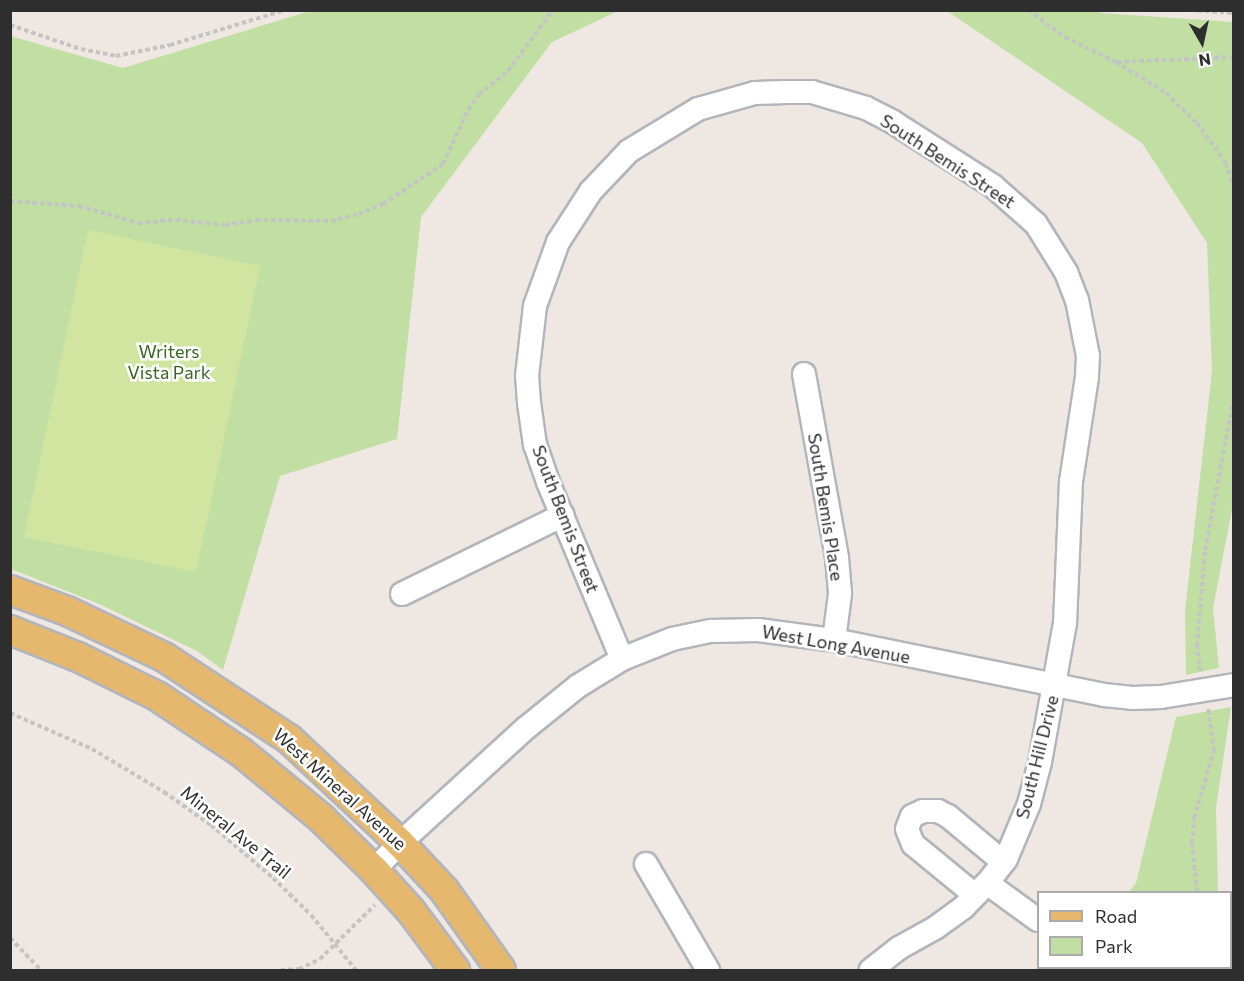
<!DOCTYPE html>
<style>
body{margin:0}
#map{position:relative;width:1244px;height:981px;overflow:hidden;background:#eee7e2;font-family:Commissioner,sans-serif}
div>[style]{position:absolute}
.green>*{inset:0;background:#c1dfa3}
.pitch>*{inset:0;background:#d2e5a0}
.path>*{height:4px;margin-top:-2px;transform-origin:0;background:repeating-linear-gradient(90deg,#c4c4c4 0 4.5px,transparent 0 7.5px)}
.roads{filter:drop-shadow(2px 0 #b2b5bc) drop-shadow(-2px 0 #b2b5bc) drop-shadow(0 2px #b2b5bc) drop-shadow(0 -2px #b2b5bc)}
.minor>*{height:22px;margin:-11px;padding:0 11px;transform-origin:11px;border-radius:11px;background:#fff}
.major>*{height:28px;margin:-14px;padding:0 14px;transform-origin:14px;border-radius:14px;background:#e6b86e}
span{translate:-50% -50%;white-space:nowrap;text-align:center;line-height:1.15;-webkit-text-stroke:5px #fff;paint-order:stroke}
.street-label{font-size:18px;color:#2e2e2e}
.park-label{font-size:18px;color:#3a6721}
.frame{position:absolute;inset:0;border:12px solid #2e2e2e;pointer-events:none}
.legend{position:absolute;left:1037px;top:891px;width:195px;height:78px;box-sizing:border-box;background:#fff;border:2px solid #ababab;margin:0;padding:8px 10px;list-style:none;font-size:18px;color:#2e2e2e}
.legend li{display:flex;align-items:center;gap:12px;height:30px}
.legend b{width:30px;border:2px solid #ababab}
.north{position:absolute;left:1172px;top:12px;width:60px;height:60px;-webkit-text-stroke:4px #fff;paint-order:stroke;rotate:171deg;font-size:16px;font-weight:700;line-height:24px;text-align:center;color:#2e2e2e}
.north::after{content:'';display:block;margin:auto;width:21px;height:27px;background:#2e2e2e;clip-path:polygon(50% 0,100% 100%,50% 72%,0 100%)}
</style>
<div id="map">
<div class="green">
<i style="clip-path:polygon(310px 11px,618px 11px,552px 42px,421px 217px,397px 439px,280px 476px,223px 670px,197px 651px,97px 603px,11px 569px,10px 36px,123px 68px)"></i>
<i style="clip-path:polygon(1099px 11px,1101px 13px,1233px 22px,1233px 504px,1213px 608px,1219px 668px,1186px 675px,1185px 611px,1212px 371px,1207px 243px,1142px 143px,947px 11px)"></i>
<i style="clip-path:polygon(1231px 707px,1216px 808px,1218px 892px,1129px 892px,1136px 883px,1176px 717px)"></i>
</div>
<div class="pitch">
<i style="clip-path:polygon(88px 230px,260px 266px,196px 572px,24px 537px)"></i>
</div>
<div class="path">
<i style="left:1028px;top:10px;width:46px;rotate:36.1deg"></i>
<i style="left:1065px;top:37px;width:57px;rotate:26.1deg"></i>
<i style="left:1116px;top:62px;width:59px;rotate:31.8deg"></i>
<i style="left:1166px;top:93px;width:43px;rotate:44.1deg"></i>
<i style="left:1197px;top:123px;width:49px;rotate:54.1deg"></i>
<i style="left:1226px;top:163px;width:28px;rotate:73deg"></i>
<i style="left:1190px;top:10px;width:44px;rotate:3.9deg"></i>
<i style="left:10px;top:25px;width:75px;rotate:18.7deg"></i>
<i style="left:81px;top:49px;width:36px;rotate:11deg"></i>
<i style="left:116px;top:56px;width:55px;rotate:-11.5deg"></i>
<i style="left:170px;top:45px;width:120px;rotate:-16.9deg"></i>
<i style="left:1117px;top:62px;width:117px;rotate:-2.4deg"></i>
<i style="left:10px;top:201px;width:69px;rotate:4.1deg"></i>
<i style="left:79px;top:206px;width:61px;rotate:16.1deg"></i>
<i style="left:138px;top:223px;width:38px;rotate:-5deg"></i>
<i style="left:176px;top:220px;width:49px;rotate:5.8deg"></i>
<i style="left:225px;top:225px;width:31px;rotate:-9deg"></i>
<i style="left:256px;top:220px;width:75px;rotate:0.8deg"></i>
<i style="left:331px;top:221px;width:29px;rotate:-14deg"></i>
<i style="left:359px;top:214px;width:26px;rotate:-23deg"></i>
<i style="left:383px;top:204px;width:72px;rotate:-33.7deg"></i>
<i style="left:443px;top:164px;width:60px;rotate:-65.2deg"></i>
<i style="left:468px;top:110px;width:19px;rotate:-55deg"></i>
<i style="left:479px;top:94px;width:37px;rotate:-38deg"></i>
<i style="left:508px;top:71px;width:76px;rotate:-53.6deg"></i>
<i style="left:1200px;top:671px;width:25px;rotate:-97deg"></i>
<i style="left:1197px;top:646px;width:96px;rotate:-85.2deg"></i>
<i style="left:1205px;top:550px;width:157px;rotate:-79.3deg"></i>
<i style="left:10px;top:713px;width:90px;rotate:23.7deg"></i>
<i style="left:92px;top:749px;width:84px;rotate:30.8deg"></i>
<i style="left:164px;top:792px;width:57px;rotate:35.1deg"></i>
<i style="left:211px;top:825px;width:82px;rotate:40.5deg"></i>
<i style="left:273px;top:878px;width:53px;rotate:44.2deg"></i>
<i style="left:311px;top:915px;width:71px;rotate:50.7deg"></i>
<i style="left:1197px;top:892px;width:49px;rotate:-95.8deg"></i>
<i style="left:1192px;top:843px;width:25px;rotate:-85deg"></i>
<i style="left:1194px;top:818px;width:70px;rotate:-73.4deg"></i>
<i style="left:1214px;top:751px;width:43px;rotate:-97.9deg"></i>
<i style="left:10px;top:938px;width:45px;rotate:45.9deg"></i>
<i style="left:1212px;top:968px;width:3px;rotate:45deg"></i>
<i style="left:281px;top:970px;width:18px;rotate:-3deg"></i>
<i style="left:299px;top:969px;width:23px;rotate:-25deg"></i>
<i style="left:320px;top:959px;width:77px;rotate:-44.5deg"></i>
</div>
<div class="roads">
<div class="minor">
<i style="left:804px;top:374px;width:187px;rotate:79.8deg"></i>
<i style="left:837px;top:558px;width:36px;rotate:85deg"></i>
<i style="left:840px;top:594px;width:46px;rotate:97.4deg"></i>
<i style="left:402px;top:594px;width:179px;rotate:-26.1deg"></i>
<i style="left:622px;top:659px;width:192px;rotate:-112.7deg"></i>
<i style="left:548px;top:482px;width:39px;rotate:-109deg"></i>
<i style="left:535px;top:445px;width:42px;rotate:-98.1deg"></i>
<i style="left:529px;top:403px;width:27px;rotate:-94deg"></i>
<i style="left:527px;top:376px;width:70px;rotate:-83.5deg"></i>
<i style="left:535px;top:306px;width:68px;rotate:-70.2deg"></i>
<i style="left:558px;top:242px;width:61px;rotate:-57.1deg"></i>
<i style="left:591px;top:191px;width:55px;rotate:-46.5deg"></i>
<i style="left:629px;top:151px;width:81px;rotate:-31.3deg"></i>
<i style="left:698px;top:109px;width:59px;rotate:-15.7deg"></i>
<i style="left:755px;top:93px;width:31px;rotate:-2deg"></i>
<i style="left:786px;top:92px;width:26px"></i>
<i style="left:812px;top:92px;width:56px;rotate:16.5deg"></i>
<i style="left:866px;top:108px;width:30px;rotate:27deg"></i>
<i style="left:893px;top:122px;width:119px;rotate:32.6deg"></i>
<i style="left:993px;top:186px;width:57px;rotate:41.5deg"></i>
<i style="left:1036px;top:224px;width:57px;rotate:58deg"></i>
<i style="left:1066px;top:272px;width:30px;rotate:69deg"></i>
<i style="left:1077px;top:300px;width:57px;rotate:78.9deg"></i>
<i style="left:1088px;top:356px;width:21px;rotate:93deg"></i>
<i style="left:1087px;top:377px;width:105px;rotate:98.7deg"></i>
<i style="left:1071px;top:481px;width:142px;rotate:92.4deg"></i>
<i style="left:1065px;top:623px;width:141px;rotate:100.2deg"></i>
<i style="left:1040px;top:762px;width:43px;rotate:104.7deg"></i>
<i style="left:1029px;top:804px;width:60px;rotate:112.7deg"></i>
<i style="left:1006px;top:859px;width:31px;rotate:128deg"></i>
<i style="left:987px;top:883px;width:33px;rotate:134deg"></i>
<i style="left:964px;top:907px;width:36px;rotate:144deg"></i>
<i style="left:935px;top:928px;width:41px;rotate:150.9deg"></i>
<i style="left:899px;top:948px;width:36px;rotate:142deg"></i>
<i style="left:646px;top:864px;width:123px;rotate:59.7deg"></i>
<i style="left:374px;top:870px;width:37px;rotate:-46deg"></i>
<i style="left:400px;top:843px;width:171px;rotate:-42.4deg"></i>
<i style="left:526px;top:728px;width:67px;rotate:-38.9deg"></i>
<i style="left:578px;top:686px;width:52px;rotate:-31.5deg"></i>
<i style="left:622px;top:659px;width:54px;rotate:-21.8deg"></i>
<i style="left:672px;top:639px;width:40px;rotate:-12deg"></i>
<i style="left:711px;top:631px;width:47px;rotate:-1.2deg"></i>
<i style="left:758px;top:630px;width:77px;rotate:7.5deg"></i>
<i style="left:834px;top:640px;width:276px;rotate:11.5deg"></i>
<i style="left:1104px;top:695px;width:28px;rotate:6deg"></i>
<i style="left:1132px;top:698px;width:29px;rotate:-2deg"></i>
<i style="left:1161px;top:697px;width:74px;rotate:-9.3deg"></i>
<i style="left:987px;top:883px;width:63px;rotate:36deg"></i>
<i style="left:975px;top:895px;width:80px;rotate:-140.6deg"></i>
<i style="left:913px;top:844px;width:16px;rotate:-112deg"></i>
<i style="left:907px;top:829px;width:14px;rotate:-69deg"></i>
<i style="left:912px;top:816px;width:12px;rotate:-24deg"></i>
<i style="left:923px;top:811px;width:15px"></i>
<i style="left:938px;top:811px;width:11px;rotate:27deg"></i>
<i style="left:948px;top:816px;width:72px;rotate:39.9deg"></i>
<i style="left:1107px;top:968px;width:5px;rotate:22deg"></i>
</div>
<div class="major">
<i style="left:10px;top:590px;width:61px;rotate:20.2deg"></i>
<i style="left:67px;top:611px;width:107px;rotate:25.4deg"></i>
<i style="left:164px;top:657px;width:149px;rotate:33.3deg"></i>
<i style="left:289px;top:739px;width:152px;rotate:43.1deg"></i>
<i style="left:400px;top:843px;width:64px;rotate:46.9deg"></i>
<i style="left:444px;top:890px;width:98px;rotate:54.5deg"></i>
<i style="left:10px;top:630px;width:73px;rotate:21.7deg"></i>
<i style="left:78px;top:657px;width:88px;rotate:26.3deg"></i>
<i style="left:157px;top:696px;width:101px;rotate:33.7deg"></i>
<i style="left:241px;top:752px;width:104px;rotate:39.5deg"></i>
<i style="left:321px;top:818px;width:74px;rotate:44.5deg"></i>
<i style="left:374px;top:870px;width:55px;rotate:47.9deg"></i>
<i style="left:411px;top:911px;width:74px;rotate:53.3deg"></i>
</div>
</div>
<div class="street-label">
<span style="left:948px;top:161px;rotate:33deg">South Bemis Street</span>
<span style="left:826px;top:507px;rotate:81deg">South Bemis Place</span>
<span style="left:566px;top:519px;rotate:69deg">South Bemis Street</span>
<span style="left:836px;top:644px;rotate:10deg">West Long Avenue</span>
<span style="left:1037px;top:757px;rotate:-76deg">South Hill Drive</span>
<span style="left:340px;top:789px;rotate:42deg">West Mineral Avenue</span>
<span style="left:236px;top:832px;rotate:39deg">Mineral Ave Trail</span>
</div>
<div class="park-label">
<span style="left:169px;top:362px">Writers<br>Vista Park</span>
</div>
<div class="frame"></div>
<ul class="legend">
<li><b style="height:8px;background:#e6b86e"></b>Road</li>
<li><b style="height:16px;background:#c1dfa3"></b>Park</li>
</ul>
<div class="north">N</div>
</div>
